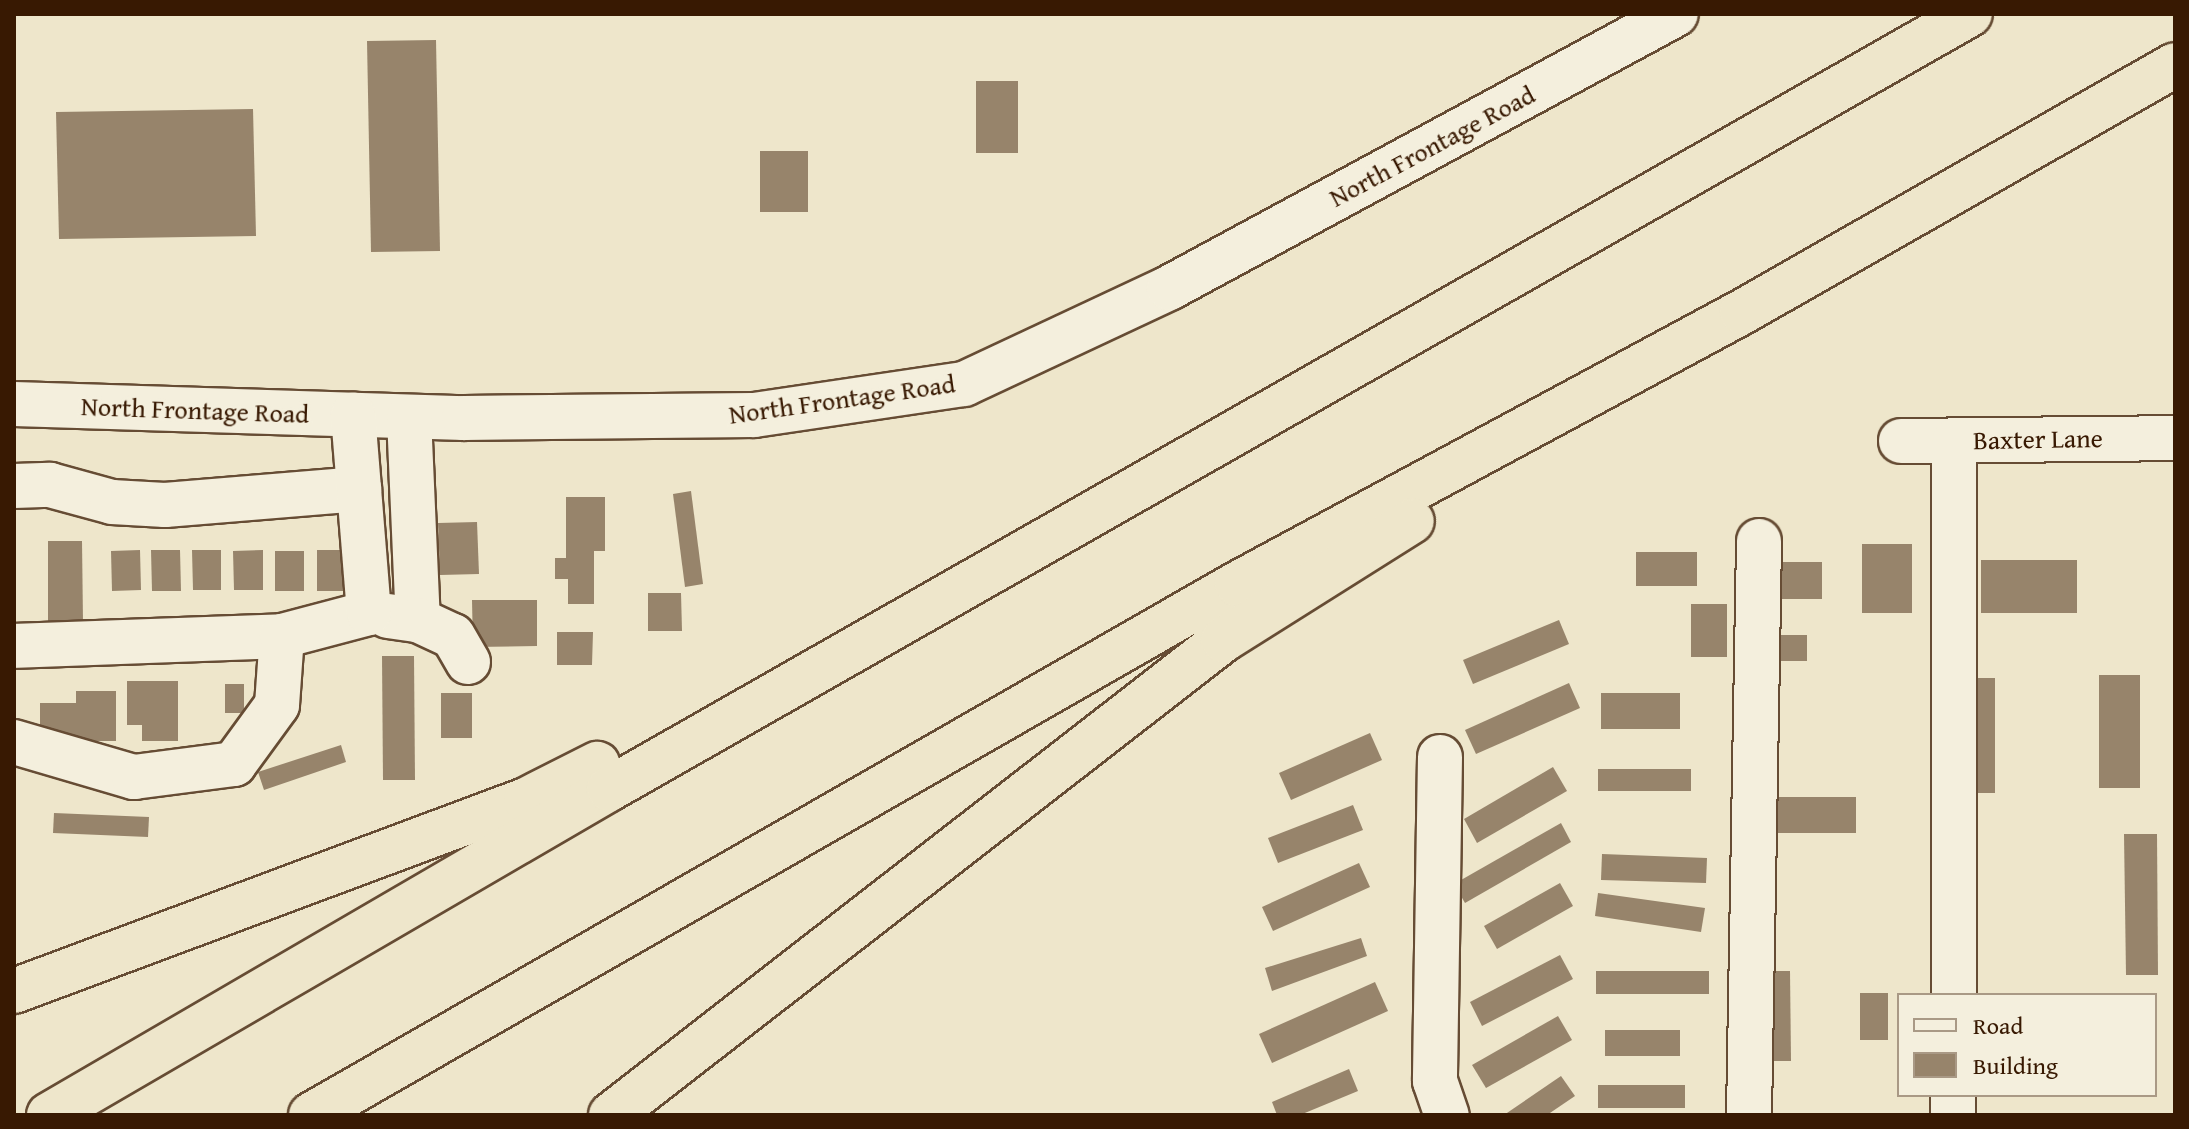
<!DOCTYPE html>
<style>
body{margin:0}
#map{position:relative;width:2189px;height:1129px;overflow:hidden;background:#eee6cb;font-family:"Gentium Book Plus",serif}
div>[style]{position:absolute}
.building>*{inset:0;background:#97846b}
.roads{filter:drop-shadow(2px 0 #664c34) drop-shadow(-2px 0 #664c34) drop-shadow(0 2px #664c34) drop-shadow(0 -2px #664c34)}
.minor>*{height:44px;margin:-22px;padding:0 22px;transform-origin:22px;border-radius:22px;background:#f4efdd}
.highway>*{height:44px;margin:-22px;padding:0 22px;transform-origin:22px;border-radius:22px;background:#eee6cb}
span{translate:-50% -50%;white-space:nowrap;text-align:center;line-height:1.15;-webkit-text-stroke:6px #f4efdd;paint-order:stroke}
.street-label{font-size:26px;color:#381902}
.frame{position:absolute;inset:0;border:16px solid #381902;pointer-events:none}
.legend{position:absolute;left:1897px;top:993px;width:260px;height:104px;box-sizing:border-box;background:#f4efdd;border:2px solid #a99985;margin:0;padding:10px 14px;list-style:none;font-size:24px;color:#381902}
.legend li{display:flex;align-items:center;gap:16px;height:40px}
.legend b{width:40px;border:2px solid #a99985}
</style>
<div id="map">
<div class="building">
<i style="clip-path:polygon(436px 40px,440px 251px,371px 252px,367px 41px)"></i>
<i style="clip-path:polygon(976px 81px,1018px 81px,1018px 153px,976px 153px)"></i>
<i style="clip-path:polygon(253px 109px,256px 236px,59px 239px,56px 112px)"></i>
<i style="clip-path:polygon(760px 151px,808px 151px,808px 212px,760px 212px)"></i>
<i style="clip-path:polygon(691px 491px,703px 584px,685px 587px,673px 494px)"></i>
<i style="clip-path:polygon(566px 497px,605px 497px,605px 551px,594px 551px,594px 604px,568px 604px,568px 579px,555px 579px,555px 558px,566px 558px)"></i>
<i style="clip-path:polygon(477px 522px,479px 574px,440px 575px,438px 523px)"></i>
<i style="clip-path:polygon(48px 541px,82px 541px,83px 622px,48px 622px)"></i>
<i style="clip-path:polygon(1862px 544px,1912px 544px,1912px 613px,1862px 613px)"></i>
<i style="clip-path:polygon(140px 550px,141px 590px,112px 591px,111px 551px)"></i>
<i style="clip-path:polygon(151px 550px,180px 550px,181px 591px,152px 591px)"></i>
<i style="clip-path:polygon(192px 550px,221px 550px,221px 590px,193px 590px)"></i>
<i style="clip-path:polygon(263px 550px,263px 590px,234px 590px,233px 551px)"></i>
<i style="clip-path:polygon(317px 550px,345px 550px,345px 591px,317px 591px)"></i>
<i style="clip-path:polygon(275px 551px,304px 551px,304px 591px,275px 591px)"></i>
<i style="clip-path:polygon(1636px 552px,1697px 552px,1697px 586px,1636px 586px)"></i>
<i style="clip-path:polygon(1981px 560px,2077px 560px,2077px 613px,1981px 613px)"></i>
<i style="clip-path:polygon(1762px 562px,1822px 562px,1822px 599px,1762px 599px)"></i>
<i style="clip-path:polygon(648px 593px,681px 593px,682px 631px,648px 631px)"></i>
<i style="clip-path:polygon(472px 600px,537px 600px,537px 646px,473px 647px)"></i>
<i style="clip-path:polygon(1691px 604px,1727px 604px,1727px 657px,1691px 657px)"></i>
<i style="clip-path:polygon(1559px 620px,1569px 644px,1473px 684px,1463px 660px)"></i>
<i style="clip-path:polygon(557px 632px,593px 632px,592px 665px,557px 665px)"></i>
<i style="clip-path:polygon(1763px 635px,1807px 635px,1807px 661px,1763px 661px)"></i>
<i style="clip-path:polygon(382px 656px,414px 656px,415px 780px,383px 780px)"></i>
<i style="clip-path:polygon(2099px 675px,2140px 675px,2140px 788px,2099px 788px)"></i>
<i style="clip-path:polygon(1969px 678px,1995px 678px,1995px 793px,1969px 793px)"></i>
<i style="clip-path:polygon(127px 681px,178px 681px,178px 741px,142px 741px,142px 725px,127px 725px)"></i>
<i style="clip-path:polygon(1569px 683px,1580px 708px,1476px 754px,1465px 730px)"></i>
<i style="clip-path:polygon(225px 684px,244px 684px,244px 713px,225px 713px)"></i>
<i style="clip-path:polygon(76px 691px,116px 691px,116px 741px,40px 741px,40px 703px,76px 703px)"></i>
<i style="clip-path:polygon(441px 693px,472px 693px,472px 738px,441px 738px)"></i>
<i style="clip-path:polygon(1601px 693px,1680px 693px,1680px 729px,1601px 729px)"></i>
<i style="clip-path:polygon(1370px 733px,1382px 760px,1291px 800px,1279px 773px)"></i>
<i style="clip-path:polygon(341px 745px,346px 762px,264px 790px,258px 772px)"></i>
<i style="clip-path:polygon(1553px 767px,1567px 791px,1477px 843px,1464px 819px)"></i>
<i style="clip-path:polygon(1598px 769px,1691px 769px,1691px 791px,1598px 791px)"></i>
<i style="clip-path:polygon(1762px 797px,1856px 797px,1856px 833px,1762px 833px)"></i>
<i style="clip-path:polygon(1353px 805px,1363px 830px,1278px 863px,1268px 838px)"></i>
<i style="clip-path:polygon(54px 813px,149px 817px,148px 837px,53px 833px)"></i>
<i style="clip-path:polygon(1561px 823px,1571px 842px,1465px 903px,1454px 884px)"></i>
<i style="clip-path:polygon(2124px 834px,2157px 834px,2158px 975px,2126px 975px)"></i>
<i style="clip-path:polygon(1602px 854px,1707px 858px,1706px 883px,1601px 880px)"></i>
<i style="clip-path:polygon(1359px 863px,1370px 887px,1273px 931px,1262px 907px)"></i>
<i style="clip-path:polygon(1560px 883px,1573px 906px,1497px 949px,1484px 926px)"></i>
<i style="clip-path:polygon(1598px 893px,1705px 908px,1701px 932px,1595px 916px)"></i>
<i style="clip-path:polygon(1361px 938px,1367px 956px,1272px 991px,1265px 968px)"></i>
<i style="clip-path:polygon(1560px 955px,1573px 979px,1482px 1026px,1470px 1002px)"></i>
<i style="clip-path:polygon(1596px 971px,1709px 971px,1709px 994px,1596px 994px)"></i>
<i style="clip-path:polygon(1766px 971px,1790px 971px,1791px 1061px,1766px 1061px)"></i>
<i style="clip-path:polygon(1375px 982px,1388px 1011px,1272px 1063px,1259px 1034px)"></i>
<i style="clip-path:polygon(1860px 993px,1888px 993px,1888px 1040px,1860px 1040px)"></i>
<i style="clip-path:polygon(1558px 1016px,1572px 1040px,1486px 1088px,1472px 1065px)"></i>
<i style="clip-path:polygon(1605px 1030px,1680px 1030px,1680px 1056px,1605px 1056px)"></i>
<i style="clip-path:polygon(1349px 1069px,1358px 1091px,1300px 1115px,1277px 1115px,1272px 1102px)"></i>
<i style="clip-path:polygon(1561px 1076px,1575px 1096px,1547px 1115px,1504px 1115px)"></i>
<i style="clip-path:polygon(1598px 1085px,1685px 1085px,1685px 1108px,1598px 1108px)"></i>
</div>
<div class="roads">
<div class="minor">
<i style="left:14px;top:404px;width:450px;rotate:1.8deg"></i>
<i style="left:464px;top:418px;width:290px;rotate:-0.6deg"></i>
<i style="left:754px;top:415px;width:212px;rotate:-8.4deg"></i>
<i style="left:964px;top:384px;width:226px;rotate:-25.1deg"></i>
<i style="left:1169px;top:288px;width:576px;rotate:-28.39deg"></i>
<i style="left:409px;top:417px;width:203px;rotate:87.5deg"></i>
<i style="left:1901px;top:441px;width:274px;rotate:-0.6deg"></i>
<i style="left:14px;top:486px;width:36px;rotate:-2deg"></i>
<i style="left:50px;top:485px;width:64px;rotate:15.3deg"></i>
<i style="left:112px;top:502px;width:53px;rotate:3.2deg"></i>
<i style="left:165px;top:505px;width:195px;rotate:-4.7deg"></i>
<i style="left:388px;top:616px;width:30px;rotate:8deg"></i>
<i style="left:418px;top:620px;width:38px;rotate:25deg"></i>
<i style="left:453px;top:636px;width:30px;rotate:60deg"></i>
<i style="left:14px;top:646px;width:268px;rotate:-2.1deg"></i>
<i style="left:14px;top:742px;width:125px;rotate:16.3deg"></i>
<i style="left:134px;top:777px;width:101px;rotate:-7.4deg"></i>
<i style="left:234px;top:764px;width:73px;rotate:-53.9deg"></i>
<i style="left:277px;top:705px;width:69px;rotate:-85.9deg"></i>
<i style="left:282px;top:636px;width:90px;rotate:-14.8deg"></i>
<i style="left:369px;top:613px;width:199px;rotate:-94.6deg"></i>
<i style="left:1440px;top:757px;width:324px;rotate:90.9deg"></i>
<i style="left:1435px;top:1081px;width:36px;rotate:71deg"></i>
<i style="left:1954px;top:995px;width:554px;rotate:-90deg"></i>
<i style="left:1749px;top:1115px;width:574px;rotate:-89deg"></i>
<i style="left:1953px;top:1115px;width:20px;rotate:-90deg"></i>
</div>
<div class="highway">
<i style="left:14px;top:991px;width:546px;rotate:-20.46deg"></i>
<i style="left:526px;top:800px;width:80px;rotate:-26.9deg"></i>
<i style="left:49px;top:1115px;width:648px;rotate:-30.21deg"></i>
<i style="left:609px;top:789px;width:1566px;rotate:-29.66deg"></i>
<i style="left:311px;top:1115px;width:1067px;rotate:-29.83deg"></i>
<i style="left:1237px;top:584px;width:574px;rotate:-28.31deg"></i>
<i style="left:1742px;top:312px;width:498px;rotate:-29.7deg"></i>
<i style="left:611px;top:1115px;width:775px;rotate:-37.82deg"></i>
<i style="left:1223px;top:640px;width:223px;rotate:-32.2deg"></i>
</div>
</div>
<div class="street-label">
<span style="left:1432px;top:146px;rotate:-28deg">North Frontage Road</span>
<span style="left:842px;top:399px;rotate:-8deg">North Frontage Road</span>
<span style="left:195px;top:410px;rotate:2deg">North Frontage Road</span>
<span style="left:2038px;top:439px;rotate:-1deg">Baxter Lane</span>
</div>
<div class="frame"></div>
<ul class="legend">
<li><b style="height:10px;background:#f4efdd"></b>Road</li>
<li><b style="height:22px;background:#97846b"></b>Building</li>
</ul>
</div>
